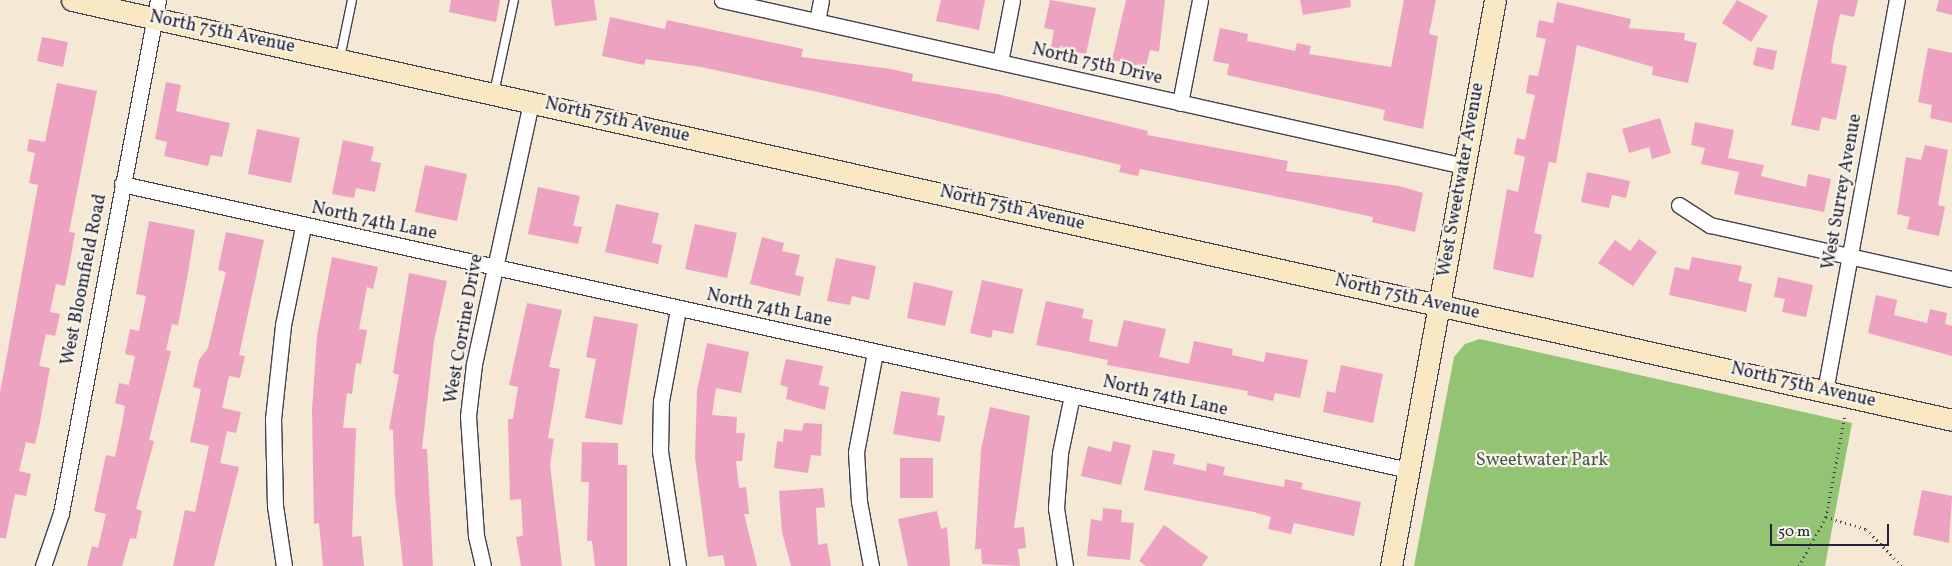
<!DOCTYPE html>
<style>
body{margin:0}
#map{position:relative;width:1952px;height:566px;overflow:hidden;background:#f5e8d5;font-family:Vollkorn,serif}
div>[style]{position:absolute}
.green>*{inset:0;background:#92c474}
.building>*{inset:0;background:#eda2c1}
.path>*{height:3px;margin-top:-1.5px;transform-origin:0;background:repeating-linear-gradient(90deg,#424052 0 1px,transparent 0 5px)}
.roads{filter:drop-shadow(1px 0 #424052) drop-shadow(-1px 0 #424052) drop-shadow(0 1px #424052) drop-shadow(0 -1px #424052)}
.lane>*{height:8px;margin:-4px;padding:0 4px;transform-origin:4px;border-radius:4px;background:#fff}
.street>*{height:15px;margin:-7.5px;padding:0 7.5px;transform-origin:7.5px;border-radius:7.5px;background:#fff}
.secondary>*{height:21px;margin:-10.5px;padding:0 10.5px;transform-origin:10.5px;border-radius:10.5px;background:#f8e8c3}
span{translate:-50% -50%;white-space:nowrap;text-align:center;line-height:1.15;-webkit-text-stroke:4.5px #f7f3e8;paint-order:stroke}
.street-label{font-size:18px;color:#22223b}
.park-label{font-size:18px;color:#495b4f}
.scale{position:absolute;left:1770px;top:524px;width:119px;height:22px;box-sizing:border-box;border:2px solid #22223b;border-top:0;padding-left:6px;font-size:15px;line-height:18px;white-space:nowrap;color:#22223b;-webkit-text-stroke:4px #f7f3e8;paint-order:stroke}
</style>
<div id="map">
<div class="green">
<i style="clip-path:polygon(1480px 339px,1852px 423px,1825px 566px,1414px 566px,1454px 357px,1465px 344px)"></i>
</div>
<div class="building">
<i style="clip-path:polygon(451px 0,500px 0,496px 22px,449px 12px)"></i>
<i style="clip-path:polygon(551px 0,594px 0,597px 20px,555px 26px)"></i>
<i style="clip-path:polygon(941px 0,985px 0,979px 30px,936px 21px)"></i>
<i style="clip-path:polygon(1050px 0,1096px 8px,1086px 54px,1051px 47px,1054px 30px,1044px 28px)"></i>
<i style="clip-path:polygon(1126px 0,1165px 0,1159px 52px,1150px 50px,1146px 67px,1112px 60px)"></i>
<i style="clip-path:polygon(1300px 0,1350px 0,1351px 7px,1303px 15px)"></i>
<i style="clip-path:polygon(1404px 0,1436px 0,1429px 34px,1438px 36px,1423px 129px,1383px 120px,1385px 110px,1227px 75px,1229px 64px,1213px 61px,1220px 28px,1248px 34px,1247px 41px,1258px 43px,1295px 51px,1297px 43px,1311px 46px,1309px 54px,1391px 67px)"></i>
<i style="clip-path:polygon(1737px 0,1768px 16px,1751px 42px,1722px 23px)"></i>
<i style="clip-path:polygon(1818px 0,1858px 0,1854px 17px,1840px 14px,1833px 47px,1831px 63px,1847px 66px,1836px 120px,1822px 117px,1819px 131px,1791px 125px)"></i>
<i style="clip-path:polygon(1939px 0,1952px 0,1952px 15px,1936px 11px)"></i>
<i style="clip-path:polygon(1557px 2px,1631px 19px,1629px 28px,1685px 33px,1684px 40px,1697px 43px,1688px 83px,1652px 75px,1653px 67px,1577px 45px,1556px 163px,1549px 162px,1534px 233px,1542px 235px,1533px 278px,1493px 269px,1507px 189px,1518px 192px,1525px 157px,1514px 154px,1517px 138px,1525px 140px,1535px 95px,1526px 93px,1529px 75px,1538px 76px,1546px 39px,1536px 37px,1539px 20px,1553px 23px)"></i>
<i style="clip-path:polygon(610px 17px,665px 29px,667px 20px,709px 29px,803px 49px,801px 57px,891px 69px,913px 74px,912px 81px,997px 94px,1148px 131px,1147px 135px,1288px 161px,1286px 171px,1399px 186px,1423px 193px,1415px 232px,1372px 222px,1373px 217px,1299px 201px,1140px 169px,1138px 176px,1119px 172px,1121px 165px,827px 94px,701px 67px,646px 59px,644px 65px,602px 56px)"></i>
<i style="clip-path:polygon(42px 37px,68px 42px,63px 67px,37px 61px)"></i>
<i style="clip-path:polygon(1757px 47px,1777px 51px,1773px 70px,1753px 65px)"></i>
<i style="clip-path:polygon(1928px 48px,1952px 53px,1952px 123px,1930px 118px,1932px 105px,1918px 102px)"></i>
<i style="clip-path:polygon(166px 82px,181px 85px,176px 111px,230px 123px,222px 157px,211px 155px,208px 166px,164px 156px,167px 142px,155px 139px)"></i>
<i style="clip-path:polygon(57px 83px,97px 91px,69px 232px,75px 233px,70px 261px,65px 286px,56px 284px,50px 312px,60px 314px,55px 336px,46px 334px,39px 366px,50px 368px,40px 422px,35px 444px,26px 442px,19px 471px,31px 474px,26px 496px,15px 494px,6px 538px,0 538px,0 393px,38px 185px,29px 183px,35px 153px,27px 151px,29px 139px,45px 142px)"></i>
<i style="clip-path:polygon(1660px 118px,1671px 153px,1652px 159px,1649px 147px,1629px 153px,1622px 129px)"></i>
<i style="clip-path:polygon(1695px 122px,1734px 130px,1728px 158px,1764px 165px,1761px 176px,1806px 187px,1808px 174px,1831px 179px,1824px 212px,1734px 194px,1739px 172px,1701px 164px,1705px 148px,1691px 145px)"></i>
<i style="clip-path:polygon(257px 129px,300px 138px,291px 183px,248px 174px)"></i>
<i style="clip-path:polygon(343px 140px,374px 147px,371px 161px,381px 163px,375px 192px,356px 188px,354px 198px,332px 194px)"></i>
<i style="clip-path:polygon(1925px 145px,1948px 150px,1938px 205px,1945px 207px,1939px 236px,1907px 229px,1910px 217px,1897px 214px,1906px 157px,1921px 160px)"></i>
<i style="clip-path:polygon(425px 165px,467px 174px,457px 221px,415px 212px)"></i>
<i style="clip-path:polygon(1587px 172px,1630px 181px,1626px 198px,1612px 195px,1609px 208px,1581px 202px)"></i>
<i style="clip-path:polygon(538px 187px,580px 196px,573px 226px,582px 227px,578px 244px,528px 234px)"></i>
<i style="clip-path:polygon(616px 204px,659px 213px,652px 243px,662px 245px,658px 264px,605px 252px)"></i>
<i style="clip-path:polygon(149px 221px,195px 230px,187px 279px,178px 325px,172px 324px,166px 350px,171px 351px,149px 440px,154px 441px,136px 509px,142px 511px,136px 539px,130px 538px,122px 566px,87px 566px,92px 546px,98px 548px,106px 514px,94px 511px,106px 455px,115px 457px,122px 424px,125px 406px,115px 403px,119px 383px,129px 385px,135px 356px,125px 354px,130px 329px,139px 331px,146px 296px,136px 294px)"></i>
<i style="clip-path:polygon(695px 224px,737px 233px,727px 278px,685px 269px)"></i>
<i style="clip-path:polygon(226px 232px,264px 240px,239px 355px,245px 356px,240px 378px,229px 376px,222px 408px,241px 412px,236px 433px,227px 431px,220px 463px,239px 467px,214px 566px,173px 566px,185px 510px,195px 512px,209px 446px,190px 442px,201px 389px,193px 387px,199px 360px,208px 348px,226px 272px,218px 270px)"></i>
<i style="clip-path:polygon(762px 237px,784px 243px,782px 251px,800px 255px,795px 275px,804px 277px,800px 296px,750px 284px)"></i>
<i style="clip-path:polygon(1639px 239px,1657px 252px,1633px 286px,1598px 263px,1615px 240px,1630px 251px)"></i>
<i style="clip-path:polygon(332px 257px,378px 267px,373px 289px,367px 287px,359px 329px,367px 330px,361px 364px,356px 363px,352px 394px,347px 393px,343px 428px,356px 428px,352px 537px,361px 536px,364px 566px,323px 566px,319px 523px,314px 524px,312px 410px,317px 336px)"></i>
<i style="clip-path:polygon(1692px 257px,1742px 266px,1738px 281px,1752px 284px,1746px 312px,1669px 295px,1675px 267px,1689px 270px)"></i>
<i style="clip-path:polygon(836px 258px,876px 266px,869px 300px,852px 296px,850px 305px,827px 301px)"></i>
<i style="clip-path:polygon(409px 273px,447px 281px,434px 341px,422px 449px,427px 449px,433px 566px,403px 566px,395px 495px,393px 430px,389px 429px,399px 375px,393px 373px)"></i>
<i style="clip-path:polygon(1778px 277px,1813px 285px,1806px 317px,1782px 312px,1785px 299px,1774px 297px)"></i>
<i style="clip-path:polygon(982px 280px,1023px 289px,1013px 334px,993px 330px,991px 338px,970px 333px)"></i>
<i style="clip-path:polygon(914px 282px,953px 291px,945px 326px,907px 318px)"></i>
<i style="clip-path:polygon(1876px 295px,1897px 300px,1894px 315px,1927px 323px,1930px 309px,1947px 313px,1945px 324px,1952px 326px,1952px 356px,1868px 333px)"></i>
<i style="clip-path:polygon(1046px 301px,1084px 309px,1082px 318px,1093px 320px,1089px 341px,1117px 347px,1124px 320px,1166px 329px,1159px 357px,1189px 364px,1194px 341px,1233px 349px,1232px 355px,1264px 362px,1266px 352px,1308px 360px,1300px 398px,1275px 393px,1273px 401px,1247px 395px,1248px 391px,1107px 365px,1108px 360px,1036px 345px)"></i>
<i style="clip-path:polygon(527px 303px,562px 310px,549px 367px,560px 369px,548px 438px,554px 439px,550px 465px,562px 566px,521px 566px,516px 537px,523px 536px,521px 499px,510px 500px,508px 419px,513px 419px,518px 387px,509px 385px)"></i>
<i style="clip-path:polygon(594px 316px,638px 324px,622px 425px,585px 418px,596px 359px,586px 357px)"></i>
<i style="clip-path:polygon(707px 343px,749px 352px,741px 393px,716px 388px,712px 415px,737px 417px,736px 433px,745px 433px,742px 461px,736px 461px,739px 488px,746px 487px,749px 514px,744px 514px,757px 566px,725px 566px,723px 555px,708px 557px,695px 457px,697px 391px)"></i>
<i style="clip-path:polygon(786px 359px,823px 366px,819px 385px,829px 387px,825px 410px,786px 399px,788px 387px,780px 385px)"></i>
<i style="clip-path:polygon(1341px 365px,1383px 374px,1373px 423px,1323px 412px,1327px 391px,1335px 393px)"></i>
<i style="clip-path:polygon(901px 391px,940px 398px,937px 415px,945px 416px,940px 442px,893px 434px)"></i>
<i style="clip-path:polygon(990px 407px,1030px 416px,1014px 528px,1024px 527px,1026px 548px,1018px 549px,1020px 566px,982px 564px,981px 549px,975px 549px,981px 450px)"></i>
<i style="clip-path:polygon(804px 423px,822px 424px,821px 456px,811px 455px,808px 473px,774px 468px,777px 441px,783px 442px,784px 429px,802px 431px)"></i>
<i style="clip-path:polygon(1113px 441px,1131px 445px,1121px 485px,1081px 476px,1088px 446px,1111px 452px)"></i>
<i style="clip-path:polygon(582px 442px,618px 443px,618px 465px,627px 465px,627px 566px,595px 566px,592px 541px,587px 541px,589px 482px,581px 482px)"></i>
<i style="clip-path:polygon(1153px 450px,1175px 454px,1173px 464px,1206px 471px,1207px 463px,1225px 467px,1223px 475px,1284px 487px,1285px 479px,1303px 483px,1301px 489px,1361px 502px,1354px 536px,1294px 523px,1291px 534px,1268px 529px,1271px 517px,1254px 512px,1144px 490px)"></i>
<i style="clip-path:polygon(900px 458px,933px 458px,933px 498px,900px 498px)"></i>
<i style="clip-path:polygon(823px 488px,825px 507px,816px 508px,818px 545px,827px 543px,831px 566px,791px 566px,782px 532px,779px 491px)"></i>
<i style="clip-path:polygon(1922px 490px,1952px 496px,1949px 543px,1913px 535px)"></i>
<i style="clip-path:polygon(1103px 508px,1122px 510px,1121px 522px,1134px 523px,1130px 560px,1087px 556px,1091px 519px,1102px 521px)"></i>
<i style="clip-path:polygon(937px 511px,941px 529px,947px 527px,950px 566px,908px 566px,898px 519px)"></i>
<i style="clip-path:polygon(1164px 525px,1208px 557px,1202px 566px,1146px 566px,1139px 561px)"></i>
</div>
<div class="path">
<i style="left:1826px;top:517px;width:42px;rotate:16.7deg"></i>
<i style="left:1866px;top:529px;width:52px;rotate:45.8deg"></i>
<i style="left:1799px;top:566px;width:56px;rotate:-61.1deg"></i>
<i style="left:1826px;top:517px;width:105px;rotate:-79.5deg"></i>
</div>
<div class="roads">
<div class="lane">
<i style="left:340px;top:58px;width:59px;rotate:-78.3deg"></i>
<i style="left:494px;top:93px;width:95px;rotate:-77.9deg"></i>
</div>
<div class="street">
<i style="left:722px;top:0;width:760px;rotate:12.61deg"></i>
<i style="left:817px;top:21px;width:21px;rotate:-79deg"></i>
<i style="left:1000px;top:62px;width:63px;rotate:-79deg"></i>
<i style="left:1180px;top:103px;width:105px;rotate:-79deg"></i>
<i style="left:122px;top:184px;width:1318px;rotate:12.53deg"></i>
<i style="left:1679px;top:205px;width:37px;rotate:33deg"></i>
<i style="left:1710px;top:225px;width:248px;rotate:12.6deg"></i>
<i style="left:1825px;top:391px;width:398px;rotate:-79.6deg"></i>
<i style="left:43px;top:566px;width:56px;rotate:-71.2deg"></i>
<i style="left:61px;top:513px;width:522px;rotate:-79.29deg"></i>
<i style="left:284px;top:566px;width:61px;rotate:-98.5deg"></i>
<i style="left:275px;top:506px;width:87px;rotate:-91.3deg"></i>
<i style="left:273px;top:419px;width:95px;rotate:-83.9deg"></i>
<i style="left:283px;top:325px;width:100px;rotate:-78.5deg"></i>
<i style="left:483px;top:566px;width:31px;rotate:-103deg"></i>
<i style="left:476px;top:536px;width:120px;rotate:-93.8deg"></i>
<i style="left:468px;top:416px;width:52px;rotate:-83.4deg"></i>
<i style="left:474px;top:364px;width:268px;rotate:-77.7deg"></i>
<i style="left:678px;top:566px;width:116px;rotate:-98.9deg"></i>
<i style="left:660px;top:451px;width:50px;rotate:-88.9deg"></i>
<i style="left:661px;top:401px;width:94px;rotate:-79.5deg"></i>
<i style="left:871px;top:566px;width:66px;rotate:-100.5deg"></i>
<i style="left:859px;top:501px;width:49px;rotate:-93.5deg"></i>
<i style="left:856px;top:452px;width:102px;rotate:-79.2deg"></i>
<i style="left:1065px;top:566px;width:59px;rotate:-98.8deg"></i>
<i style="left:1056px;top:508px;width:55px;rotate:-85.8deg"></i>
<i style="left:1060px;top:453px;width:59px;rotate:-78.3deg"></i>
</div>
<div class="secondary">
<i style="left:72px;top:0;width:1926px;rotate:12.59deg"></i>
<i style="left:1391px;top:566px;width:575px;rotate:-79.59deg"></i>
</div>
</div>
<div class="street-label">
<span style="left:222px;top:33px;rotate:12deg">North 75th Avenue</span>
<span style="left:1097px;top:65px;rotate:13deg">North 75th Drive</span>
<span style="left:617px;top:121px;rotate:13deg">North 75th Avenue</span>
<span style="left:1462px;top:180px;rotate:-80deg">West Sweetwater Avenue</span>
<span style="left:1843px;top:192px;rotate:-80deg">West Surrey Avenue</span>
<span style="left:1012px;top:209px;rotate:13deg">North 75th Avenue</span>
<span style="left:374px;top:222px;rotate:12deg">North 74th Lane</span>
<span style="left:85px;top:280px;rotate:-79deg">West Bloomfield Road</span>
<span style="left:1407px;top:298px;rotate:13deg">North 75th Avenue</span>
<span style="left:769px;top:309px;rotate:12deg">North 74th Lane</span>
<span style="left:465px;top:329px;rotate:-80deg">West Corrine Drive</span>
<span style="left:1803px;top:386px;rotate:13deg">North 75th Avenue</span>
<span style="left:1165px;top:397px;rotate:13deg">North 74th Lane</span>
</div>
<div class="park-label">
<span style="left:1542px;top:461px">Sweetwater Park</span>
</div>
<div class="scale">50 m</div>
</div>
